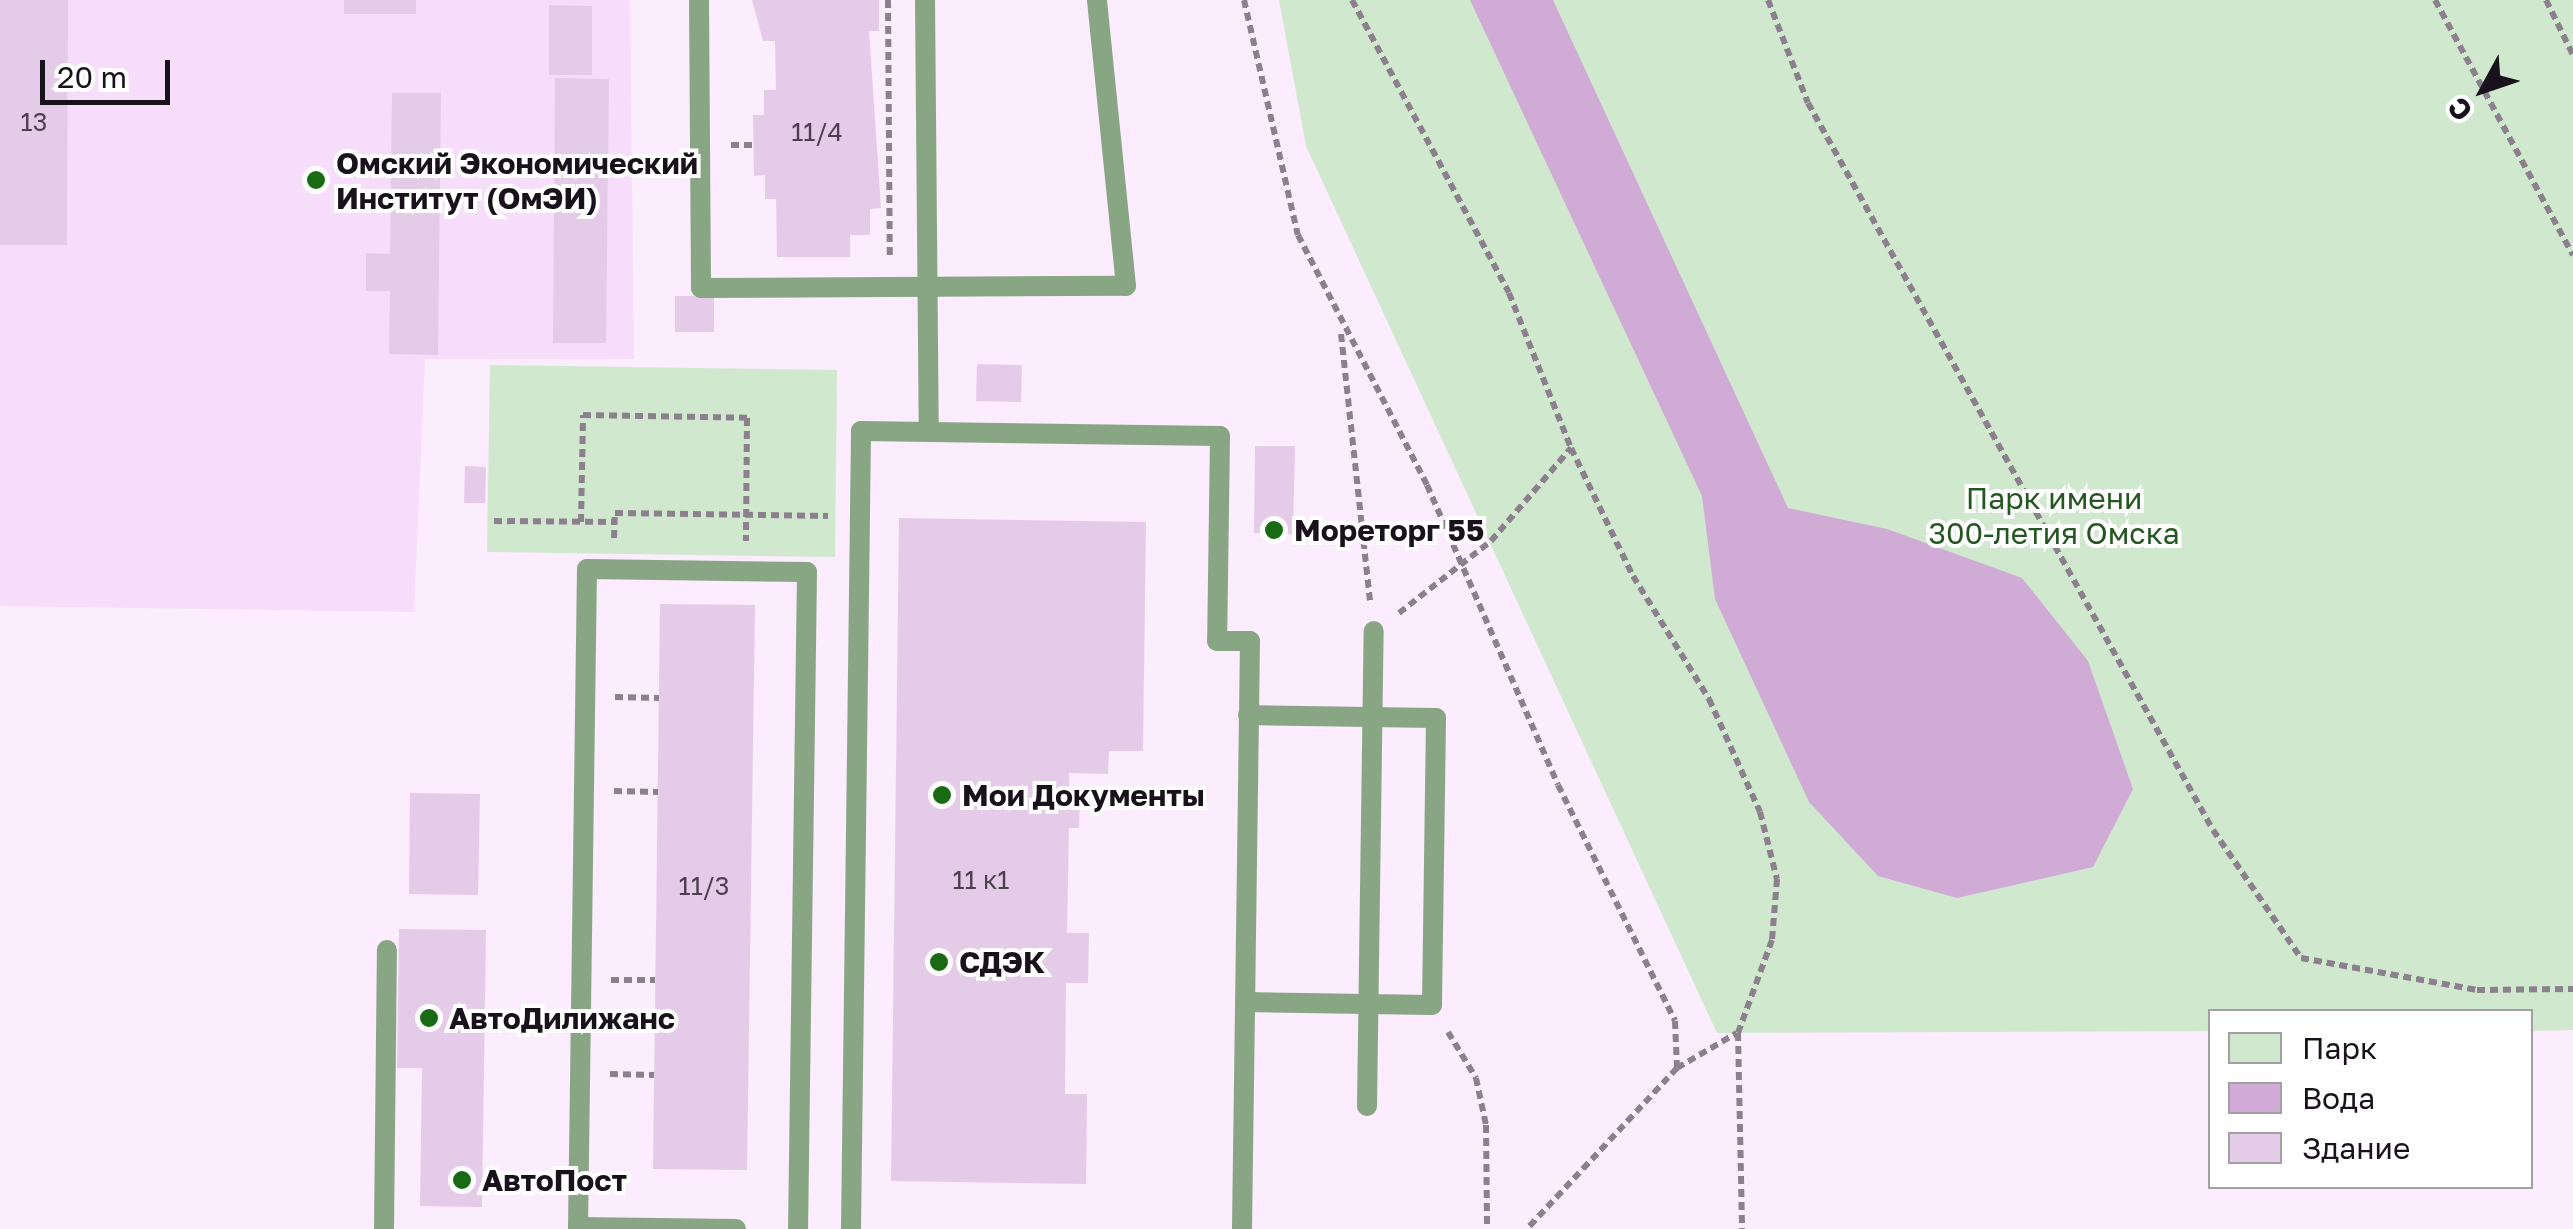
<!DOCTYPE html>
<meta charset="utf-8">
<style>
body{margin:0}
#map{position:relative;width:2573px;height:1229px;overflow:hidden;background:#fbecfe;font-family:"Golos Text",sans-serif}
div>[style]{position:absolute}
.built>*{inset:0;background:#f6defb}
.green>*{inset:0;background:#d0e8cd}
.water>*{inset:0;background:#cfabd6}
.building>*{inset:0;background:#e4cce8}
.path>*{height:6px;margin-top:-3px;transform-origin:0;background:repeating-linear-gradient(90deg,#8c808e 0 8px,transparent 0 13px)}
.service>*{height:20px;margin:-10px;padding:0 10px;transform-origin:10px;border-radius:10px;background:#88a684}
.dots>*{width:28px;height:28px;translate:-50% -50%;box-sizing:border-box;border:5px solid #fff;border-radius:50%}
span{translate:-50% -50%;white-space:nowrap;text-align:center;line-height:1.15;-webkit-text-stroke:8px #fff;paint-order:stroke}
.number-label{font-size:25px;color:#4c404e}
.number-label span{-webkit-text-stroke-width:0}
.poi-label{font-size:30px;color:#19111b;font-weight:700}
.left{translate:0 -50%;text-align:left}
.park-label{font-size:30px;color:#245720}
.legend{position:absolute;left:2208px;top:1009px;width:325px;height:180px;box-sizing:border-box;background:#fff;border:2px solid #a3a0a4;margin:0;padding:12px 18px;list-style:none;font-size:30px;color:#19111b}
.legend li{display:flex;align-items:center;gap:20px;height:50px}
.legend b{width:50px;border:2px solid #a3a0a4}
.north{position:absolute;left:2433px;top:40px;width:100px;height:100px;-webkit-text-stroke:8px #fff;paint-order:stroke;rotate:230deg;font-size:28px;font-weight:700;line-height:40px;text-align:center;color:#19111b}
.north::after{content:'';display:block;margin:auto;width:35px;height:45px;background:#19111b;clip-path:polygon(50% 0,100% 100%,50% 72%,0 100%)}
.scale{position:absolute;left:40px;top:60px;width:130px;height:45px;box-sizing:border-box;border:5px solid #19111b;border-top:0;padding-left:12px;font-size:30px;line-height:35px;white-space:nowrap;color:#19111b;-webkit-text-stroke:8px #fff;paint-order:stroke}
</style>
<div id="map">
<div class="built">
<i style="clip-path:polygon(0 0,630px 0,634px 359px,425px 359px,414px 612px,0 606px)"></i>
</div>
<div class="green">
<i style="clip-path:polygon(1279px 0,2573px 0,2573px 1030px,2531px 1031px,2530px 1012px,2210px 1012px,2210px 1031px,1717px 1033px,1306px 146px)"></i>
<i style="clip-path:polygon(490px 365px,837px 370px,835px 557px,487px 552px)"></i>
</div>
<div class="water">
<i style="clip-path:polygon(1470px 0,1553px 0,1788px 508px,1887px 529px,2022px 578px,2088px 661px,2133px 789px,2093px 867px,1957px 898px,1878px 876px,1809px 802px,1715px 599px,1702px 496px)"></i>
</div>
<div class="building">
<i style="clip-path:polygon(0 0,68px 0,67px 245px,0 245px)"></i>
<i style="clip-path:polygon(344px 0,416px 0,416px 14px,344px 14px)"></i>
<i style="clip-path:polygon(752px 0,879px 0,879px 31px,869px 31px,881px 208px,870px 209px,870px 235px,850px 235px,850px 257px,777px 257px,776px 199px,765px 199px,765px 175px,754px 176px,753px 115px,764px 115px,764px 90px,776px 90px,775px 41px,763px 41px)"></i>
<i style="clip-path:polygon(549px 5px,592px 6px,592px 75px,549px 75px)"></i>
<i style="clip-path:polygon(555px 78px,609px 79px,606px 343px,553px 343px)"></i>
<i style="clip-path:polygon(392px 93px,441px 93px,438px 355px,389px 354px,390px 291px,366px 291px,366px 253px,390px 254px)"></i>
<i style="clip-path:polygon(675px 296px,714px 296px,714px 332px,675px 332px)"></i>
<i style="clip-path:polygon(977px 364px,1022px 365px,1021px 402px,976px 401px)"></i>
<i style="clip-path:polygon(1255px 446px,1295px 446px,1293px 534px,1254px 533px)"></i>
<i style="clip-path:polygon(465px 466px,486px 467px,485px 503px,464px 503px)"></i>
<i style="clip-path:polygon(899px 518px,1146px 522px,1143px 751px,1109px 751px,1108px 774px,1069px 773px,1069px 799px,1080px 799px,1079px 828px,1069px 828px,1067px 933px,1089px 933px,1088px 983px,1066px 983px,1065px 1094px,1087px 1094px,1086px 1184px,891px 1181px)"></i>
<i style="clip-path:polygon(660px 604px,755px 605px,747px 1170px,653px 1169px)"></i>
<i style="clip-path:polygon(410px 793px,480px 794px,478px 895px,409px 894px)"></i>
<i style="clip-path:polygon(399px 929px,486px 930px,482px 1207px,420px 1206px,422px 1068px,397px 1068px)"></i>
</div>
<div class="path">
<i style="left:888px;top:0;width:259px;rotate:89.6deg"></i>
<i style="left:1244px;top:0;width:241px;rotate:77.1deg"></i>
<i style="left:1298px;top:235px;width:281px;rotate:62.7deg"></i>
<i style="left:1427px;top:485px;width:327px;rotate:66.4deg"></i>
<i style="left:1558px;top:785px;width:263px;rotate:63.6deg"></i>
<i style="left:1675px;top:1021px;width:47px;rotate:87.6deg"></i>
<i style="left:1677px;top:1068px;width:220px;rotate:133deg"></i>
<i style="left:1352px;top:0;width:332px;rotate:61.8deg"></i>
<i style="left:1509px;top:293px;width:167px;rotate:68.2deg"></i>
<i style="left:1571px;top:448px;width:142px;rotate:64.2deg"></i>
<i style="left:1633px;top:576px;width:145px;rotate:58.3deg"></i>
<i style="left:1709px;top:699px;width:124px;rotate:65.7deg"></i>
<i style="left:1760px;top:812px;width:69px;rotate:75.8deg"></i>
<i style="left:1777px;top:879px;width:61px;rotate:94.7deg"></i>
<i style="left:1772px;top:940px;width:99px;rotate:110.1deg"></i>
<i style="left:1738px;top:1033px;width:196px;rotate:88.8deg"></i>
<i style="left:1768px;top:0;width:110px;rotate:68.8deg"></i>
<i style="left:1808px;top:103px;width:832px;rotate:60.88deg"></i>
<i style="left:2213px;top:830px;width:155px;rotate:55.5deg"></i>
<i style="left:2301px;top:958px;width:179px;rotate:10.3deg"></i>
<i style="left:2477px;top:990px;width:96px;rotate:-0.6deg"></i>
<i style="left:2435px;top:0;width:290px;rotate:61.6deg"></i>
<i style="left:2546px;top:0;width:61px;rotate:63.9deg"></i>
<i style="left:731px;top:145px;width:22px"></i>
<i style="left:1341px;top:334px;width:268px;rotate:83.8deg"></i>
<i style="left:494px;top:521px;width:121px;rotate:0.5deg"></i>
<i style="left:581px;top:522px;width:107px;rotate:-88.9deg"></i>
<i style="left:583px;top:415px;width:164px;rotate:1deg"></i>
<i style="left:747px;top:418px;width:123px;rotate:90.5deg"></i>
<i style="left:614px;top:538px;width:25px;rotate:-88deg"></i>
<i style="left:615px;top:513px;width:213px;rotate:0.8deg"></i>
<i style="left:1399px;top:613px;width:117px;rotate:-38deg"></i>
<i style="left:1491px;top:541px;width:123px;rotate:-49.3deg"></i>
<i style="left:615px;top:697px;width:44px;rotate:1.3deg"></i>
<i style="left:614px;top:791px;width:44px;rotate:1.3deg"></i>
<i style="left:611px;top:980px;width:44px"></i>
<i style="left:1448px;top:1032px;width:54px;rotate:58.7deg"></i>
<i style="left:1476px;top:1078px;width:48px;rotate:78deg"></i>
<i style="left:1486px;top:1125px;width:104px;rotate:89.4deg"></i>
<i style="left:1677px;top:1068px;width:69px;rotate:-30.3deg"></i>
<i style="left:610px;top:1074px;width:44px;rotate:1.3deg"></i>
</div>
<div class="service">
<i style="left:699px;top:0;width:288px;rotate:89.6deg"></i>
<i style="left:701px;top:288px;width:425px;rotate:-0.3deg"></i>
<i style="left:1126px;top:286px;width:287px;rotate:-95.8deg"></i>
<i style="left:925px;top:0;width:432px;rotate:89.5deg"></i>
<i style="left:1245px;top:1002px;width:187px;rotate:0.9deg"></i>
<i style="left:1432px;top:1005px;width:287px;rotate:-89.2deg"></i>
<i style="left:1436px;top:718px;width:188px;rotate:-179.1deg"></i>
<i style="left:1367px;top:1106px;width:475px;rotate:-89.2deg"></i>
<i style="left:578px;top:1227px;width:158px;rotate:0.7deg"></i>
<i style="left:384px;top:1229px;width:279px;rotate:-89.4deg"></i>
<i style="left:578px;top:1229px;width:660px;rotate:-89.22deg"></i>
<i style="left:587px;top:569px;width:220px;rotate:0.8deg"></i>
<i style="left:807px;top:572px;width:657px;rotate:90.78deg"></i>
<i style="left:851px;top:1229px;width:798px;rotate:-89.28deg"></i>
<i style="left:861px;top:431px;width:359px;rotate:0.8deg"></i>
<i style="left:1220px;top:436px;width:205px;rotate:90.8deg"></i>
<i style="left:1217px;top:641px;width:33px"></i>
<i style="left:1250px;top:641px;width:588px;rotate:90.78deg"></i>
</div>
<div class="dots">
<i style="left:316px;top:180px;background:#186b12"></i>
<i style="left:1274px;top:530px;background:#186b12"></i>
<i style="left:942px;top:795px;background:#186b12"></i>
<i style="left:939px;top:962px;background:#186b12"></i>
<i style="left:429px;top:1018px;background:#186b12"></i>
<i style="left:462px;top:1180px;background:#186b12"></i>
</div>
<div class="number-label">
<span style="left:34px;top:122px">13</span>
<span style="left:817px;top:132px">11/4</span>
<span style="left:981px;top:880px">11 к1</span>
<span style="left:704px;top:886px">11/3</span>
</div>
<div class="poi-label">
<span class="left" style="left:336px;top:180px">Омский Экономический<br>Институт (ОмЭИ)</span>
<span class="left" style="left:1294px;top:530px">Мореторг 55</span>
<span class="left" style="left:962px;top:795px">Мои Документы</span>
<span class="left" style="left:959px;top:962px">СДЭК</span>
<span class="left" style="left:449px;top:1018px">АвтоДилижанс</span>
<span class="left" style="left:482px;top:1180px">АвтоПост</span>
</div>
<div class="park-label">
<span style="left:2054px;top:515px">Парк имени<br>300-летия Омска</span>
</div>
<ul class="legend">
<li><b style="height:28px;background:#d0e8cd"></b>Парк</li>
<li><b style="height:28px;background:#cfabd6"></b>Вода</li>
<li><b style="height:28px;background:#e4cce8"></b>Здание</li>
</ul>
<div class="north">С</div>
<div class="scale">20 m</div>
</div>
